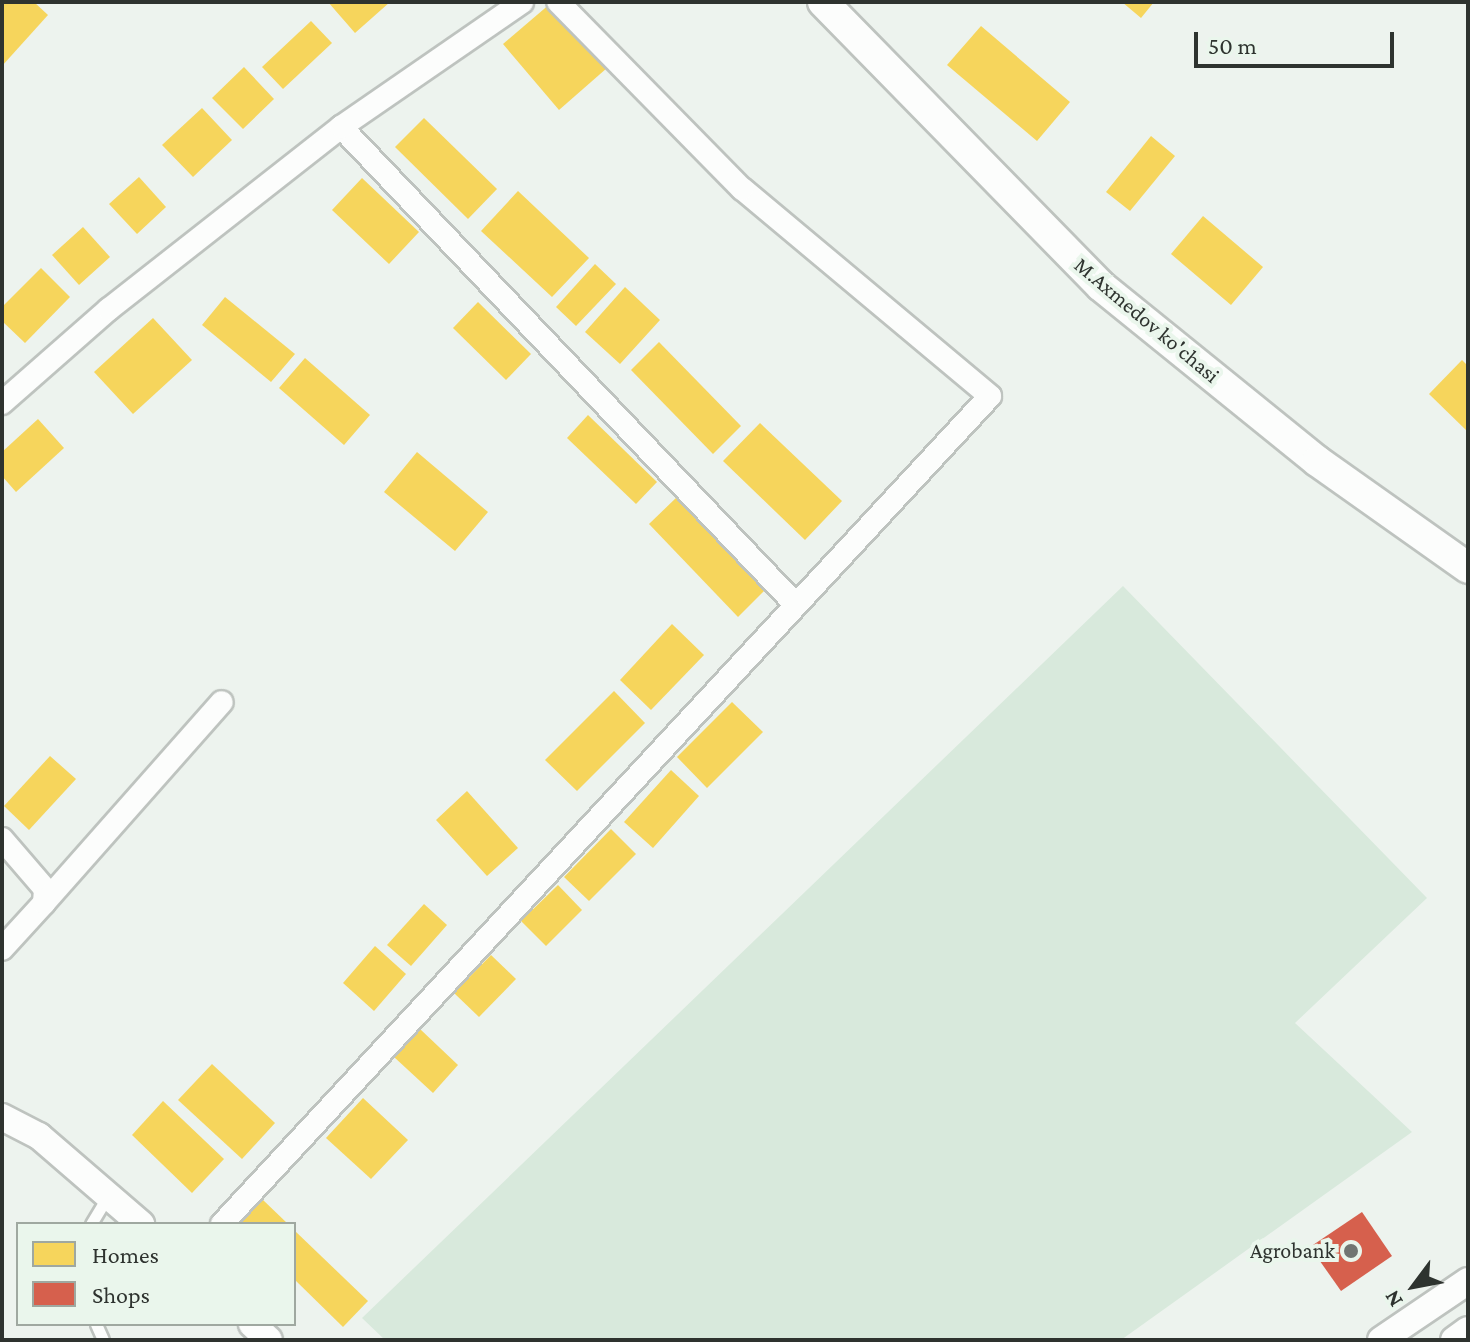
<!DOCTYPE html>
<style>
body{margin:0}
#map{position:relative;width:1470px;height:1342px;overflow:hidden;background:#edf3ee;font-family:"Crimson Pro",serif}
div>[style]{position:absolute}
.green>*{inset:0;background:#d8e9dc}
.homes>*{inset:0;background:#f6d55c}
.shops>*{inset:0;background:#d6604d}
.roads{filter:drop-shadow(2px 0 #bec3bf) drop-shadow(-2px 0 #bec3bf) drop-shadow(0 2px #bec3bf) drop-shadow(0 -2px #bec3bf)}
.service>*{height:11px;margin:-5.5px;padding:0 5.5px;transform-origin:5.5px;border-radius:5.5px;background:#fcfdfc}
.minor>*{height:22px;margin:-11px;padding:0 11px;transform-origin:11px;border-radius:11px;background:#fcfdfc}
.tertiary>*{height:26px;margin:-13px;padding:0 13px;transform-origin:13px;border-radius:13px;background:#fcfdfc}
.secondary>*{height:30px;margin:-15px;padding:0 15px;transform-origin:15px;border-radius:15px;background:#fcfdfc}
.dots>*{width:22px;height:22px;translate:-50% -50%;box-sizing:border-box;border:4px solid #eaf6ec;border-radius:50%}
span{translate:-50% -50%;white-space:nowrap;text-align:center;line-height:1.15;-webkit-text-stroke:8px #eaf6ec;paint-order:stroke}
.street-label{font-size:22px;color:#2e332f}
.poi-label{font-size:22px;color:#2e332f}
.right{translate:-100% -50%;text-align:right}
.frame{position:absolute;inset:0;border:4px solid #2e332f;pointer-events:none}
.legend{position:absolute;left:16px;top:1222px;width:280px;height:104px;box-sizing:border-box;background:#eaf6ec;border:2px solid #9fa8a0;margin:0;padding:10px 14px;list-style:none;font-size:24px;color:#2e332f}
.legend li{display:flex;align-items:center;gap:16px;height:40px}
.legend b{width:40px;border:2px solid #9fa8a0}
.north{position:absolute;left:1374px;top:1246px;width:80px;height:80px;-webkit-text-stroke:6px #eaf6ec;paint-order:stroke;rotate:238deg;font-size:22px;font-weight:700;line-height:32px;text-align:center;color:#2e332f}
.north::after{content:'';display:block;margin:auto;width:28px;height:36px;background:#2e332f;clip-path:polygon(50% 0,100% 100%,50% 72%,0 100%)}
.scale{position:absolute;left:1194px;top:32px;width:200px;height:36px;box-sizing:border-box;border:4px solid #2e332f;border-top:0;padding-left:10px;font-size:24px;line-height:28px;white-space:nowrap;color:#2e332f;-webkit-text-stroke:6px #eaf6ec;paint-order:stroke}
</style>
<div id="map">
<div class="green">
<i style="clip-path:polygon(1123px 586px,1427px 898px,1295px 1023px,1412px 1132px,1121px 1340px,385px 1340px,362px 1318px)"></i>
</div>
<div class="homes">
<i style="clip-path:polygon(2px 2px,34px 2px,48px 15px,2px 66px)"></i>
<i style="clip-path:polygon(328px 2px,390px 2px,355px 33px)"></i>
<i style="clip-path:polygon(1122px 2px,1154px 2px,1141px 18px)"></i>
<i style="clip-path:polygon(551px 3px,607px 68px,559px 110px,503px 44px)"></i>
<i style="clip-path:polygon(311px 21px,332px 43px,283px 89px,262px 67px)"></i>
<i style="clip-path:polygon(981px 26px,1070px 102px,1037px 141px,947px 65px)"></i>
<i style="clip-path:polygon(244px 67px,274px 99px,243px 129px,212px 98px)"></i>
<i style="clip-path:polygon(202px 108px,232px 140px,193px 177px,162px 145px)"></i>
<i style="clip-path:polygon(424px 118px,497px 189px,468px 219px,395px 147px)"></i>
<i style="clip-path:polygon(1151px 136px,1175px 156px,1130px 211px,1106px 192px)"></i>
<i style="clip-path:polygon(139px 177px,166px 207px,137px 234px,109px 204px)"></i>
<i style="clip-path:polygon(362px 178px,419px 232px,389px 264px,332px 210px)"></i>
<i style="clip-path:polygon(518px 191px,589px 258px,552px 297px,481px 231px)"></i>
<i style="clip-path:polygon(1203px 216px,1263px 267px,1231px 305px,1171px 254px)"></i>
<i style="clip-path:polygon(83px 227px,110px 257px,79px 285px,52px 255px)"></i>
<i style="clip-path:polygon(595px 264px,616px 284px,576px 326px,556px 307px)"></i>
<i style="clip-path:polygon(41px 268px,70px 297px,25px 343px,2px 321px,2px 307px)"></i>
<i style="clip-path:polygon(625px 287px,660px 320px,620px 364px,585px 332px)"></i>
<i style="clip-path:polygon(225px 297px,295px 354px,271px 382px,202px 325px)"></i>
<i style="clip-path:polygon(478px 302px,531px 354px,506px 380px,453px 328px)"></i>
<i style="clip-path:polygon(153px 318px,192px 360px,133px 414px,94px 372px)"></i>
<i style="clip-path:polygon(659px 342px,741px 426px,713px 454px,631px 370px)"></i>
<i style="clip-path:polygon(305px 358px,370px 415px,344px 445px,279px 388px)"></i>
<i style="clip-path:polygon(1462px 360px,1468px 366px,1468px 432px,1429px 394px)"></i>
<i style="clip-path:polygon(588px 415px,657px 482px,636px 504px,567px 438px)"></i>
<i style="clip-path:polygon(38px 419px,64px 448px,16px 492px,2px 476px,2px 452px)"></i>
<i style="clip-path:polygon(760px 423px,842px 501px,805px 540px,723px 461px)"></i>
<i style="clip-path:polygon(417px 452px,488px 512px,455px 551px,384px 492px)"></i>
<i style="clip-path:polygon(678px 496px,767px 588px,738px 617px,649px 524px)"></i>
<i style="clip-path:polygon(672px 624px,704px 655px,651px 710px,620px 680px)"></i>
<i style="clip-path:polygon(614px 691px,645px 723px,577px 791px,545px 760px)"></i>
<i style="clip-path:polygon(732px 702px,763px 732px,707px 788px,677px 757px)"></i>
<i style="clip-path:polygon(50px 756px,76px 779px,29px 830px,4px 806px)"></i>
<i style="clip-path:polygon(671px 770px,699px 796px,653px 848px,624px 822px)"></i>
<i style="clip-path:polygon(467px 791px,518px 848px,487px 876px,436px 820px)"></i>
<i style="clip-path:polygon(611px 829px,636px 854px,589px 901px,564px 877px)"></i>
<i style="clip-path:polygon(558px 885px,582px 910px,546px 946px,521px 921px)"></i>
<i style="clip-path:polygon(424px 904px,447px 925px,411px 966px,387px 945px)"></i>
<i style="clip-path:polygon(375px 946px,406px 974px,374px 1011px,343px 983px)"></i>
<i style="clip-path:polygon(491px 955px,516px 979px,479px 1017px,454px 993px)"></i>
<i style="clip-path:polygon(420px 1029px,458px 1065px,433px 1093px,394px 1057px)"></i>
<i style="clip-path:polygon(212px 1064px,275px 1123px,242px 1159px,178px 1100px)"></i>
<i style="clip-path:polygon(363px 1098px,408px 1140px,371px 1179px,326px 1138px)"></i>
<i style="clip-path:polygon(163px 1101px,224px 1159px,192px 1193px,132px 1135px)"></i>
<i style="clip-path:polygon(262px 1199px,288px 1224px,238px 1224px)"></i>
<i style="clip-path:polygon(294px 1230px,368px 1301px,343px 1327px,294px 1279px)"></i>
</div>
<div class="shops">
<i style="clip-path:polygon(1362px 1212px,1392px 1256px,1341px 1291px,1310px 1247px)"></i>
</div>
<div class="roads">
<div class="service">
<i style="left:91px;top:1224px;width:33px;rotate:-59deg"></i>
<i style="left:96px;top:1324px;width:17px;rotate:66deg"></i>
</div>
<div class="minor">
<i style="left:341px;top:127px;width:660px;rotate:46.41deg"></i>
<i style="left:2px;top:403px;width:142px;rotate:-41.3deg"></i>
<i style="left:109px;top:309px;width:295px;rotate:-38.1deg"></i>
<i style="left:341px;top:127px;width:220px;rotate:-34.6deg"></i>
<i style="left:2px;top:839px;width:66px;rotate:49.3deg"></i>
<i style="left:45px;top:889px;width:14px;rotate:94deg"></i>
<i style="left:44px;top:903px;width:62px;rotate:132.4deg"></i>
<i style="left:44px;top:903px;width:268px;rotate:-48.5deg"></i>
<i style="left:222px;top:1224px;width:1129px;rotate:-47.15deg"></i>
<i style="left:990px;top:396px;width:323px;rotate:-140.1deg"></i>
<i style="left:742px;top:189px;width:262px;rotate:-134.5deg"></i>
</div>
<div class="tertiary">
<i style="left:2px;top:1117px;width:42px;rotate:27.2deg"></i>
<i style="left:39px;top:1136px;width:135px;rotate:40.8deg"></i>
<i style="left:252px;top:1324px;width:23px;rotate:43deg"></i>
<i style="left:1381px;top:1340px;width:105px;rotate:-34.1deg"></i>
<i style="left:1454px;top:1340px;width:17px;rotate:-36deg"></i>
</div>
<div class="secondary">
<i style="left:823px;top:2px;width:397px;rotate:45.6deg"></i>
<i style="left:1101px;top:286px;width:278px;rotate:39deg"></i>
<i style="left:1317px;top:461px;width:185px;rotate:35.3deg"></i>
</div>
</div>
<div class="dots">
<i style="left:1351px;top:1251px;background:#717672"></i>
</div>
<div class="street-label">
<span style="left:1147px;top:320px;rotate:40deg">M.Axmedov ko'chasi</span>
</div>
<div class="poi-label">
<span class="right" style="left:1335px;top:1251px">Agrobank</span>
</div>
<div class="frame"></div>
<ul class="legend">
<li><b style="height:22px;background:#f6d55c"></b>Homes</li>
<li><b style="height:22px;background:#d6604d"></b>Shops</li>
</ul>
<div class="north">N</div>
<div class="scale">50 m</div>
</div>
